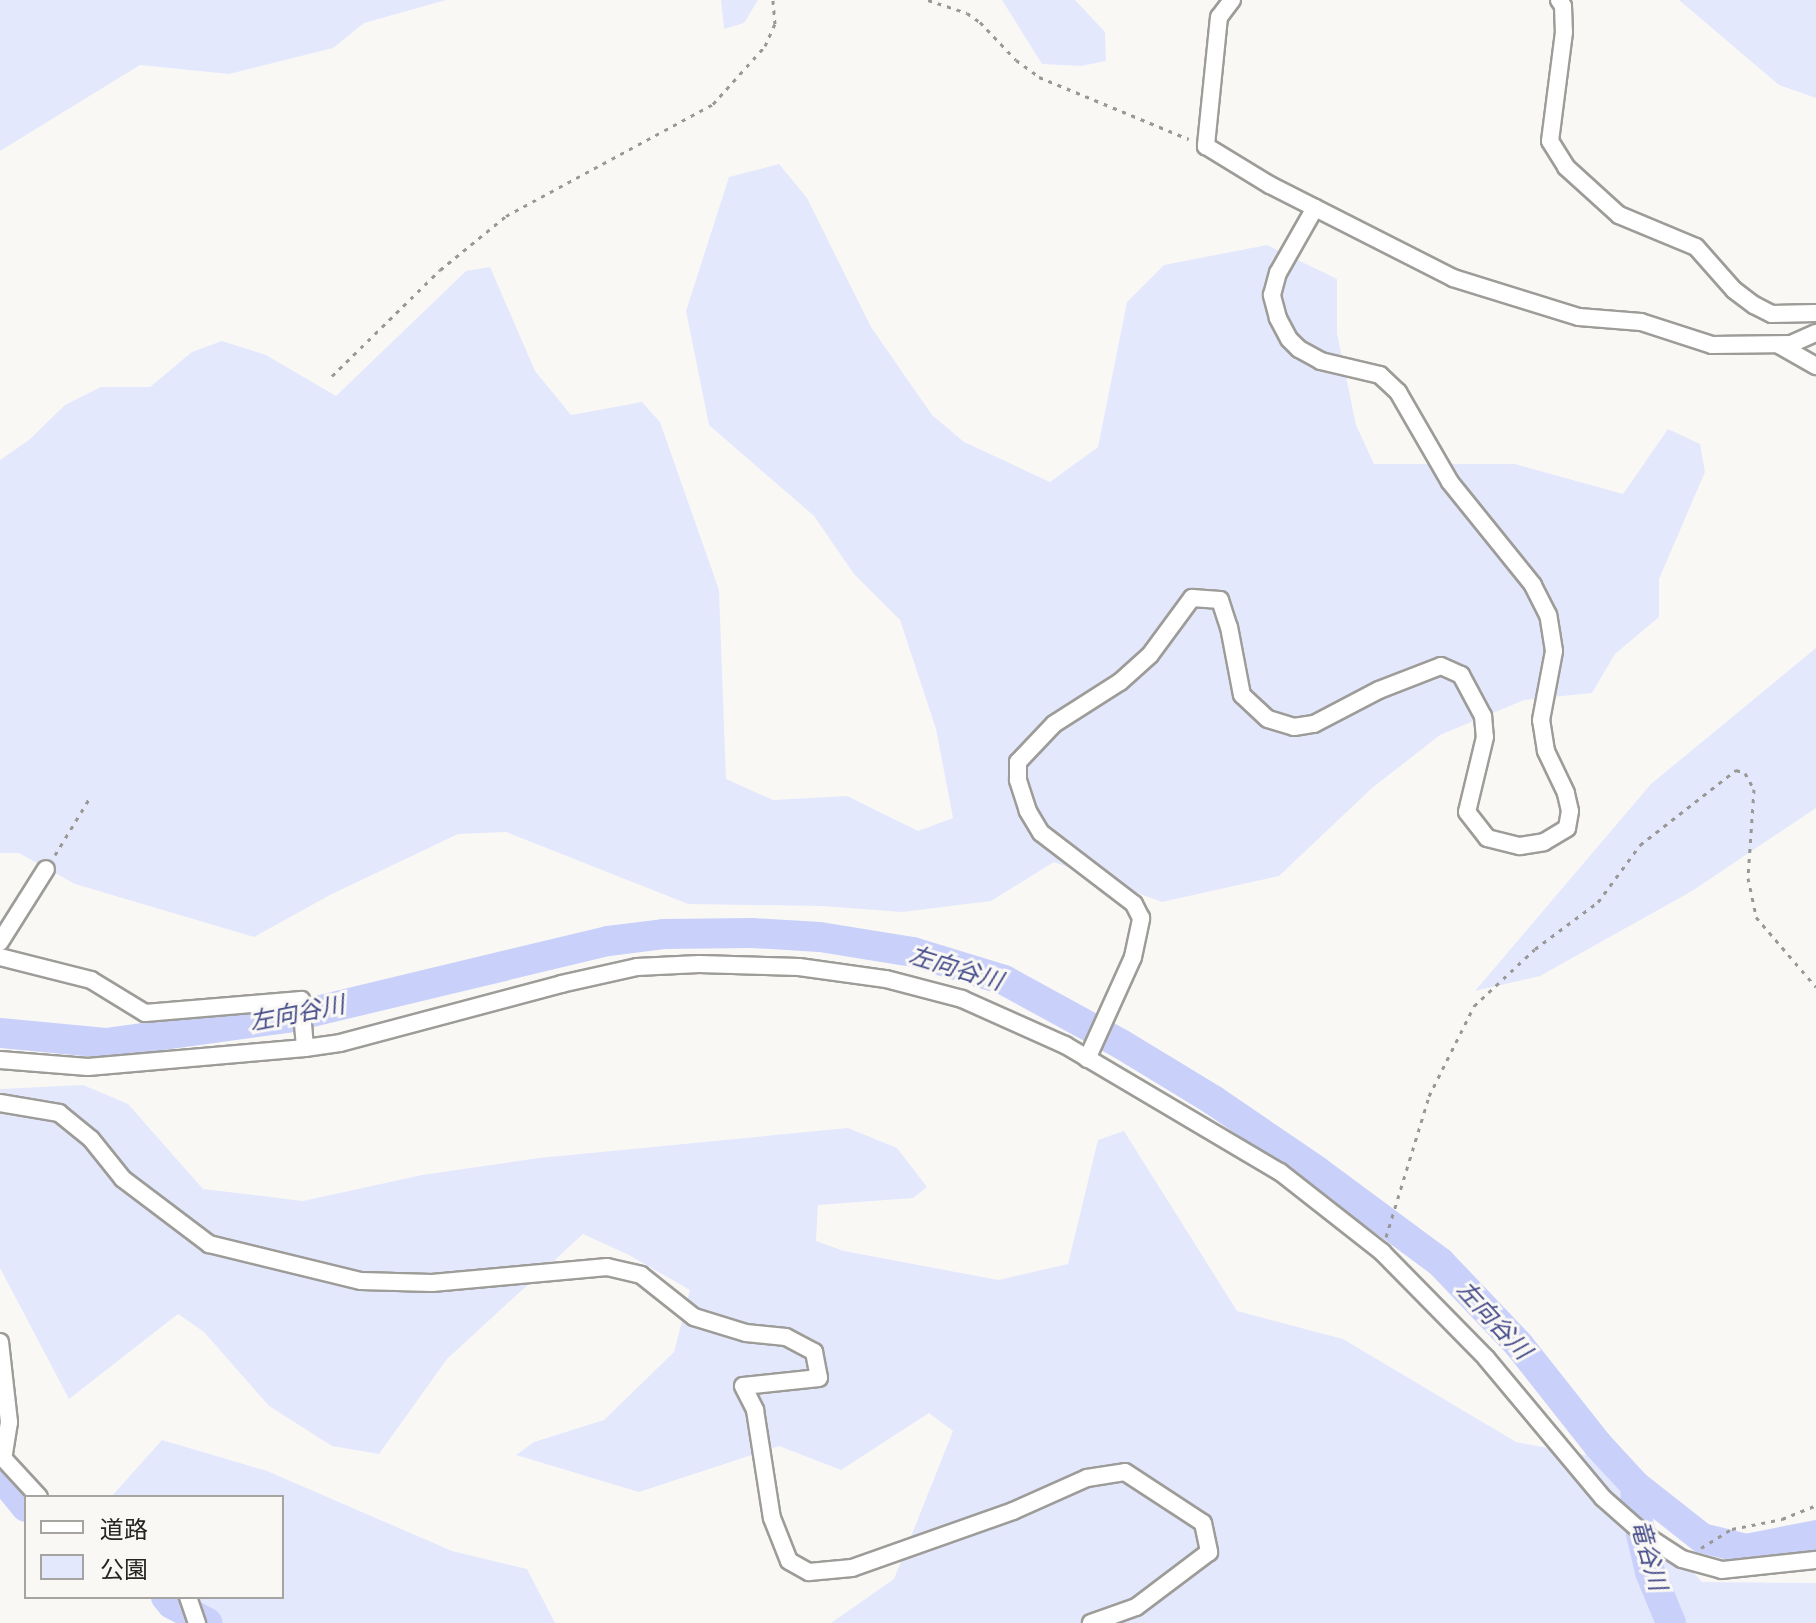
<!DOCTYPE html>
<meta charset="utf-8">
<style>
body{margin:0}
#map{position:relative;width:1816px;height:1623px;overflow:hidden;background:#faf8f5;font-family:"Public Sans","Noto Sans JP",sans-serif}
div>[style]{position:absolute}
.green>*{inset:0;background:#e4e8fd}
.river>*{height:30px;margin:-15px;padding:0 15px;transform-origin:15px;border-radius:15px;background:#c9d1fa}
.path>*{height:3px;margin-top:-1.5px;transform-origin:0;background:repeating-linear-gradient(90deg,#9a9896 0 4px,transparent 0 10px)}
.roads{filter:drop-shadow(2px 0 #9d9c98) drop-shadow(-2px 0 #9d9c98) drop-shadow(0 2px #9d9c98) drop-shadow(0 -2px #9d9c98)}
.minor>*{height:16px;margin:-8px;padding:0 8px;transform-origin:8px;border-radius:8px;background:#fff}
span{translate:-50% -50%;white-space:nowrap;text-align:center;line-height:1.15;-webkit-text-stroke:6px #faf8f5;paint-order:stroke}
.water-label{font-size:24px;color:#444b89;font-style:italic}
.legend{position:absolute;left:24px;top:1495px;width:260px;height:104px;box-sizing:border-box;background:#faf8f5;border:2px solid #a5a4a1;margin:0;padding:10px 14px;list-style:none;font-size:24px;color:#262524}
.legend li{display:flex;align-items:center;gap:16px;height:40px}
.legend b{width:40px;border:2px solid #a5a4a1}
</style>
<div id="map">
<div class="green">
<i style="clip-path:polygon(0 0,446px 0,364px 23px,333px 48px,229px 74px,140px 65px,0 151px)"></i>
<i style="clip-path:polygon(721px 0,758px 0,744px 23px,724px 29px)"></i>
<i style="clip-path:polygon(1002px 0,1075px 0,1105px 32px,1106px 61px,1081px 66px,1042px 64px)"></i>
<i style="clip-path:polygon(1679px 0,1816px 0,1816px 98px,1779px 85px)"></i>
<i style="clip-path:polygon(779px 164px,807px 198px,871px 327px,932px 415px,964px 442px,1050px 482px,1098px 447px,1127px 302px,1164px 265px,1267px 245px,1337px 279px,1337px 333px,1356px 425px,1374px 464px,1515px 464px,1623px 494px,1668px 429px,1700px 444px,1705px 472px,1659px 579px,1659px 617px,1615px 654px,1592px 693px,1524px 700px,1440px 735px,1372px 788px,1279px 876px,1162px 902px,1054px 862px,991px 901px,902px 912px,822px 906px,688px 904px,506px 832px,458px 834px,330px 895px,254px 937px,75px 884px,19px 853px,0 853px,0 460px,29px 440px,65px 405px,101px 387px,150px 387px,192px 352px,222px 341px,266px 355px,336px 396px,466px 271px,490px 267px,535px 371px,571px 415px,642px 402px,660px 422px,719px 590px,726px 779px,773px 800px,847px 796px,918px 831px,953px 818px,936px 729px,900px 620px,854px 574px,814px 516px,709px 425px,686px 311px,729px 177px)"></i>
<i style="clip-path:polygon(1816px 648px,1816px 808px,1692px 891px,1540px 976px,1475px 991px,1651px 784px)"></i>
<i style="clip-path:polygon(83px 1085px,128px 1104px,203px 1189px,303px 1201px,422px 1175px,539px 1158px,848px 1128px,897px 1148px,927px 1187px,913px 1198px,818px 1205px,816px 1241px,844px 1251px,998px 1280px,1068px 1264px,1098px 1140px,1124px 1131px,1237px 1311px,1343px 1339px,1516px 1442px,1590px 1456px,1702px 1582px,1816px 1583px,1816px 1623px,831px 1623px,894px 1579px,953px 1431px,929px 1413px,841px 1470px,779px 1446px,639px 1492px,516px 1455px,534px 1442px,604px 1420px,674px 1352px,690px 1290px,629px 1255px,583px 1234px,447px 1359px,379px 1454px,332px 1446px,269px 1406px,204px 1332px,178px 1314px,69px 1399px,0 1268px,0 1089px)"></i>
<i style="clip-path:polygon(162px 1440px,267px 1471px,452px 1551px,527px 1569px,555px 1623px,204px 1623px,182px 1597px,282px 1597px,282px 1497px,111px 1497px)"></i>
</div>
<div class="river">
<i style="left:0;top:1033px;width:106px;rotate:5.4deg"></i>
<i style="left:106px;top:1043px;width:183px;rotate:-7.9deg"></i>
<i style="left:287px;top:1018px;width:330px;rotate:-13.5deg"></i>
<i style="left:608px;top:941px;width:56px;rotate:-7.1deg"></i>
<i style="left:664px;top:934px;width:88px;rotate:-0.7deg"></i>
<i style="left:752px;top:933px;width:68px;rotate:3.4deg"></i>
<i style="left:820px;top:937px;width:94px;rotate:9.2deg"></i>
<i style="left:913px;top:952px;width:95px;rotate:17.1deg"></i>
<i style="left:1004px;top:980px;width:133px;rotate:28.7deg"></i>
<i style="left:1121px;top:1044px;width:108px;rotate:31.3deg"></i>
<i style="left:1213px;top:1100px;width:126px;rotate:34.3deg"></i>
<i style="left:1317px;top:1171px;width:153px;rotate:36.5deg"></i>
<i style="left:1440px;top:1262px;width:115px;rotate:46.4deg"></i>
<i style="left:1519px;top:1345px;width:127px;rotate:51.7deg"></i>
<i style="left:1598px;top:1445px;width:56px;rotate:47.2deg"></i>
<i style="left:1636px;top:1486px;width:84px;rotate:38.2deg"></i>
<i style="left:1702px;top:1538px;width:45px;rotate:14deg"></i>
<i style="left:1746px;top:1549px;width:71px;rotate:-11.3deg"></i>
<i style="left:0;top:1475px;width:41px;rotate:50.9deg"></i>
<i style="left:1636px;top:1486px;width:22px;rotate:93deg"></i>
<i style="left:1635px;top:1508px;width:66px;rotate:76.8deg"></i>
<i style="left:1650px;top:1572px;width:55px;rotate:67.6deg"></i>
<i style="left:166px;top:1597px;width:9px;rotate:49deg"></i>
<i style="left:172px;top:1604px;width:40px;rotate:28deg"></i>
</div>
<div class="path">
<i style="left:928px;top:0;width:41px;rotate:18.4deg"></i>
<i style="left:967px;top:13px;width:16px;rotate:35deg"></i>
<i style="left:980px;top:22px;width:52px;rotate:46.5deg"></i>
<i style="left:1016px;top:60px;width:29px;rotate:36deg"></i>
<i style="left:1039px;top:77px;width:162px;rotate:22.5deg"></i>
<i style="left:332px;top:376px;width:151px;rotate:-44.5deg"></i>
<i style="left:440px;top:270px;width:85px;rotate:-39.3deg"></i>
<i style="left:506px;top:216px;width:235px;rotate:-28.4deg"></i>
<i style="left:713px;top:104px;width:78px;rotate:-48.1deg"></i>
<i style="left:765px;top:46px;width:24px;rotate:-66deg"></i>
<i style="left:775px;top:24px;width:24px;rotate:-95deg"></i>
<i style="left:55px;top:855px;width:66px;rotate:-58.7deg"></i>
<i style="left:1386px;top:1237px;width:147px;rotate:-73deg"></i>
<i style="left:1429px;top:1096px;width:101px;rotate:-63.4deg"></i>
<i style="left:1474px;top:1006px;width:83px;rotate:-43.1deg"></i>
<i style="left:1535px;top:949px;width:79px;rotate:-36.7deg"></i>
<i style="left:1598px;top:902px;width:71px;rotate:-53.6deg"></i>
<i style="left:1640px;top:845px;width:122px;rotate:-38deg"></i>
<i style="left:1736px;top:770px;width:9px;rotate:18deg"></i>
<i style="left:1745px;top:773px;width:18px;rotate:61deg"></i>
<i style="left:1754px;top:789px;width:89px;rotate:93.9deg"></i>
<i style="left:1748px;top:878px;width:40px;rotate:78deg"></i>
<i style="left:1756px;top:917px;width:92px;rotate:49.4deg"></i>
<i style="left:1701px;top:1548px;width:36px;rotate:-32deg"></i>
<i style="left:1732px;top:1529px;width:51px;rotate:-11.3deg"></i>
<i style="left:1782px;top:1519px;width:37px;rotate:-22deg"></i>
</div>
<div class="roads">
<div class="minor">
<i style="left:1232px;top:0;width:21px;rotate:127deg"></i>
<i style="left:1219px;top:17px;width:130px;rotate:95.8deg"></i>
<i style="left:1206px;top:146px;width:75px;rotate:31.4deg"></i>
<i style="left:1270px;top:185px;width:205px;rotate:26.9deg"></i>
<i style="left:1453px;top:278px;width:132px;rotate:17.2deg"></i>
<i style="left:1579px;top:317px;width:62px;rotate:4.6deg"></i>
<i style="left:1641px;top:322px;width:75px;rotate:17.9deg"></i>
<i style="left:1712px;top:345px;width:79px;rotate:-0.7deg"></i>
<i style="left:1791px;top:344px;width:27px;rotate:-24deg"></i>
<i style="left:1559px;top:0;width:7px;rotate:56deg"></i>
<i style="left:1563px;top:6px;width:26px;rotate:88deg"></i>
<i style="left:1564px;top:32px;width:110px;rotate:97.3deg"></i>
<i style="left:1550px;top:141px;width:31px;rotate:58deg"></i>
<i style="left:1566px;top:167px;width:72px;rotate:42.2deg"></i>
<i style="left:1619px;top:215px;width:83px;rotate:22.6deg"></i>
<i style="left:1696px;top:247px;width:57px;rotate:48.5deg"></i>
<i style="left:1734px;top:290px;width:25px;rotate:37deg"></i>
<i style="left:1754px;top:305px;width:20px;rotate:27deg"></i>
<i style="left:1772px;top:314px;width:44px;rotate:-1.3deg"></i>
<i style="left:1779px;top:345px;width:43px;rotate:29.6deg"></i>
<i style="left:0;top:942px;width:86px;rotate:-57.8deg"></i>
<i style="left:0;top:957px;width:94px;rotate:14.2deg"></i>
<i style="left:91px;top:980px;width:63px;rotate:31.4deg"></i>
<i style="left:145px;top:1013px;width:157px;rotate:-4.8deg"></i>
<i style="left:301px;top:1000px;width:48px;rotate:85.2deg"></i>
<i style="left:1087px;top:1059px;width:112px;rotate:-65.7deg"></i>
<i style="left:1133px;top:957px;width:40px;rotate:-78deg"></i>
<i style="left:1141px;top:918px;width:16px;rotate:-117deg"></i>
<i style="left:1134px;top:904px;width:117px;rotate:-142.6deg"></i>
<i style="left:1041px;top:833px;width:26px;rotate:-121deg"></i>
<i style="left:1028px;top:811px;width:33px;rotate:-108deg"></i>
<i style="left:1018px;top:780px;width:18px;rotate:-90deg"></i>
<i style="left:1018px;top:762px;width:52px;rotate:-46.5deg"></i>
<i style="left:1054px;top:724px;width:78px;rotate:-32.5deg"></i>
<i style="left:1120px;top:682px;width:40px;rotate:-42deg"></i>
<i style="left:1150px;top:655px;width:71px;rotate:-53.6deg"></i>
<i style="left:1192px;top:598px;width:28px;rotate:4deg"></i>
<i style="left:1220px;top:600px;width:28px;rotate:72deg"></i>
<i style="left:1229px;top:627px;width:69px;rotate:79.2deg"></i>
<i style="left:1242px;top:695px;width:35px;rotate:43deg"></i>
<i style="left:1268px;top:719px;width:27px;rotate:17deg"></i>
<i style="left:1294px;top:727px;width:20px;rotate:-9deg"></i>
<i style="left:1314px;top:724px;width:73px;rotate:-27.6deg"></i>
<i style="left:1379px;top:690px;width:66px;rotate:-21.2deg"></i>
<i style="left:1441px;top:666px;width:22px;rotate:24deg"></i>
<i style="left:1461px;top:675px;width:47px;rotate:61.8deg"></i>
<i style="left:1483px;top:716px;width:21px;rotate:85deg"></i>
<i style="left:1485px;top:737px;width:77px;rotate:103.5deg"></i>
<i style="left:1467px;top:812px;width:33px;rotate:52deg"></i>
<i style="left:1487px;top:838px;width:34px;rotate:14deg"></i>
<i style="left:1520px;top:846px;width:24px;rotate:-9deg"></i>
<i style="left:1544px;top:842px;width:27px;rotate:-31deg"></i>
<i style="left:1567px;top:828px;width:17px;rotate:-80deg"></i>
<i style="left:1570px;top:811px;width:18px;rotate:-103deg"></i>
<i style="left:1566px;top:793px;width:47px;rotate:-115.5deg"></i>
<i style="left:1546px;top:751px;width:31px;rotate:-99deg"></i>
<i style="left:1541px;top:720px;width:70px;rotate:-79.3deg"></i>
<i style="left:1554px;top:651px;width:36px;rotate:-99deg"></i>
<i style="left:1548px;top:615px;width:34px;rotate:-117deg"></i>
<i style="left:1533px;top:585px;width:132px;rotate:-128.9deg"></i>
<i style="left:1450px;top:482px;width:104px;rotate:-120deg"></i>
<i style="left:1398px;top:392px;width:25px;rotate:-137deg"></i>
<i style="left:1380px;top:375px;width:61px;rotate:-166.7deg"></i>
<i style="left:1321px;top:361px;width:25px;rotate:-151deg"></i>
<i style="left:1299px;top:349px;width:14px;rotate:-135deg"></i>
<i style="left:1289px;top:339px;width:24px;rotate:-118deg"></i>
<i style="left:1278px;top:318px;width:24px;rotate:-105deg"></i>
<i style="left:1272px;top:295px;width:23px;rotate:-75deg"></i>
<i style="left:1278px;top:273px;width:75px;rotate:-60.4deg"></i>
<i style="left:0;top:1060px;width:88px;rotate:4.5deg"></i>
<i style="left:88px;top:1067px;width:218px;rotate:-5deg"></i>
<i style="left:305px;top:1048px;width:35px;rotate:-8deg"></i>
<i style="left:340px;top:1043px;width:229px;rotate:-14.9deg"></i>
<i style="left:561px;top:984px;width:78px;rotate:-12.6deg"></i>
<i style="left:637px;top:967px;width:62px;rotate:-2.8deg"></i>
<i style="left:699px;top:964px;width:100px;rotate:1.7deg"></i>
<i style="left:799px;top:967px;width:88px;rotate:7.9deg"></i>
<i style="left:886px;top:979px;width:79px;rotate:14.7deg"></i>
<i style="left:962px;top:999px;width:113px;rotate:24.1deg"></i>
<i style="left:1065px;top:1045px;width:250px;rotate:30.6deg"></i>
<i style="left:1280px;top:1172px;width:130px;rotate:38.1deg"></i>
<i style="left:1382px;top:1252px;width:148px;rotate:45.5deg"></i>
<i style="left:1486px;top:1358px;width:182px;rotate:50.1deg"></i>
<i style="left:1603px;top:1498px;width:56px;rotate:41.4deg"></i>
<i style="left:1645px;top:1535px;width:44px;rotate:33deg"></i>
<i style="left:1682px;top:1559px;width:41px;rotate:15.4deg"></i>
<i style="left:1722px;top:1570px;width:95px;rotate:-6.1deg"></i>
<i style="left:0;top:1103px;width:60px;rotate:9.6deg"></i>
<i style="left:59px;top:1113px;width:41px;rotate:39.1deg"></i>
<i style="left:91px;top:1139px;width:51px;rotate:51.3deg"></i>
<i style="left:123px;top:1179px;width:108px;rotate:37.1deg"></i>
<i style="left:209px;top:1244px;width:156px;rotate:13.7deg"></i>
<i style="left:361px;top:1281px;width:71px;rotate:1.6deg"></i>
<i style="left:432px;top:1283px;width:176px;rotate:-5.2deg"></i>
<i style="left:607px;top:1267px;width:35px;rotate:13deg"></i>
<i style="left:641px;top:1275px;width:68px;rotate:38.4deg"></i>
<i style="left:694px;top:1317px;width:54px;rotate:17.1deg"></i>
<i style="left:746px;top:1333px;width:40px;rotate:5.7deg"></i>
<i style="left:786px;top:1337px;width:32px;rotate:28deg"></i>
<i style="left:814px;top:1352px;width:26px;rotate:79deg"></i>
<i style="left:819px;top:1378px;width:76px;rotate:174deg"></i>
<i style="left:743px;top:1386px;width:27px;rotate:63deg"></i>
<i style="left:755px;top:1410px;width:109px;rotate:81.1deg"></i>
<i style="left:772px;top:1518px;width:46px;rotate:68.4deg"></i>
<i style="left:789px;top:1561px;width:23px;rotate:29deg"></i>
<i style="left:809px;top:1572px;width:43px;rotate:-5.3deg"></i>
<i style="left:852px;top:1568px;width:171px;rotate:-19.5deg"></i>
<i style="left:1013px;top:1511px;width:81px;rotate:-24deg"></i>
<i style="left:1087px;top:1478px;width:38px;rotate:-9deg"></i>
<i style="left:1125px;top:1472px;width:93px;rotate:33.2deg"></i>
<i style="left:1203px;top:1523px;width:30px;rotate:78deg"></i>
<i style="left:1209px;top:1552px;width:91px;rotate:143deg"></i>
<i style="left:1136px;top:1607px;width:48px;rotate:160.4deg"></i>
<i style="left:0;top:1342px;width:81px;rotate:83.6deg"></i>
<i style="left:9px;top:1422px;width:36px;rotate:99deg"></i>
<i style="left:3px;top:1458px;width:53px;rotate:47.3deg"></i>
<i style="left:188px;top:1597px;width:28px;rotate:71deg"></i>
</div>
</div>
<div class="water-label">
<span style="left:956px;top:968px;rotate:17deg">左向谷川</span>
<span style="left:297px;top:1013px;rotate:-11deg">左向谷川</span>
<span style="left:1494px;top:1320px;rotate:47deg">左向谷川</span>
<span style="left:1649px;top:1555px;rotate:74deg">竜谷川</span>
</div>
<ul class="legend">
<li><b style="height:10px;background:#fff"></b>道路</li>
<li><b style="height:22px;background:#e4e8fd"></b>公園</li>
</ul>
</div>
